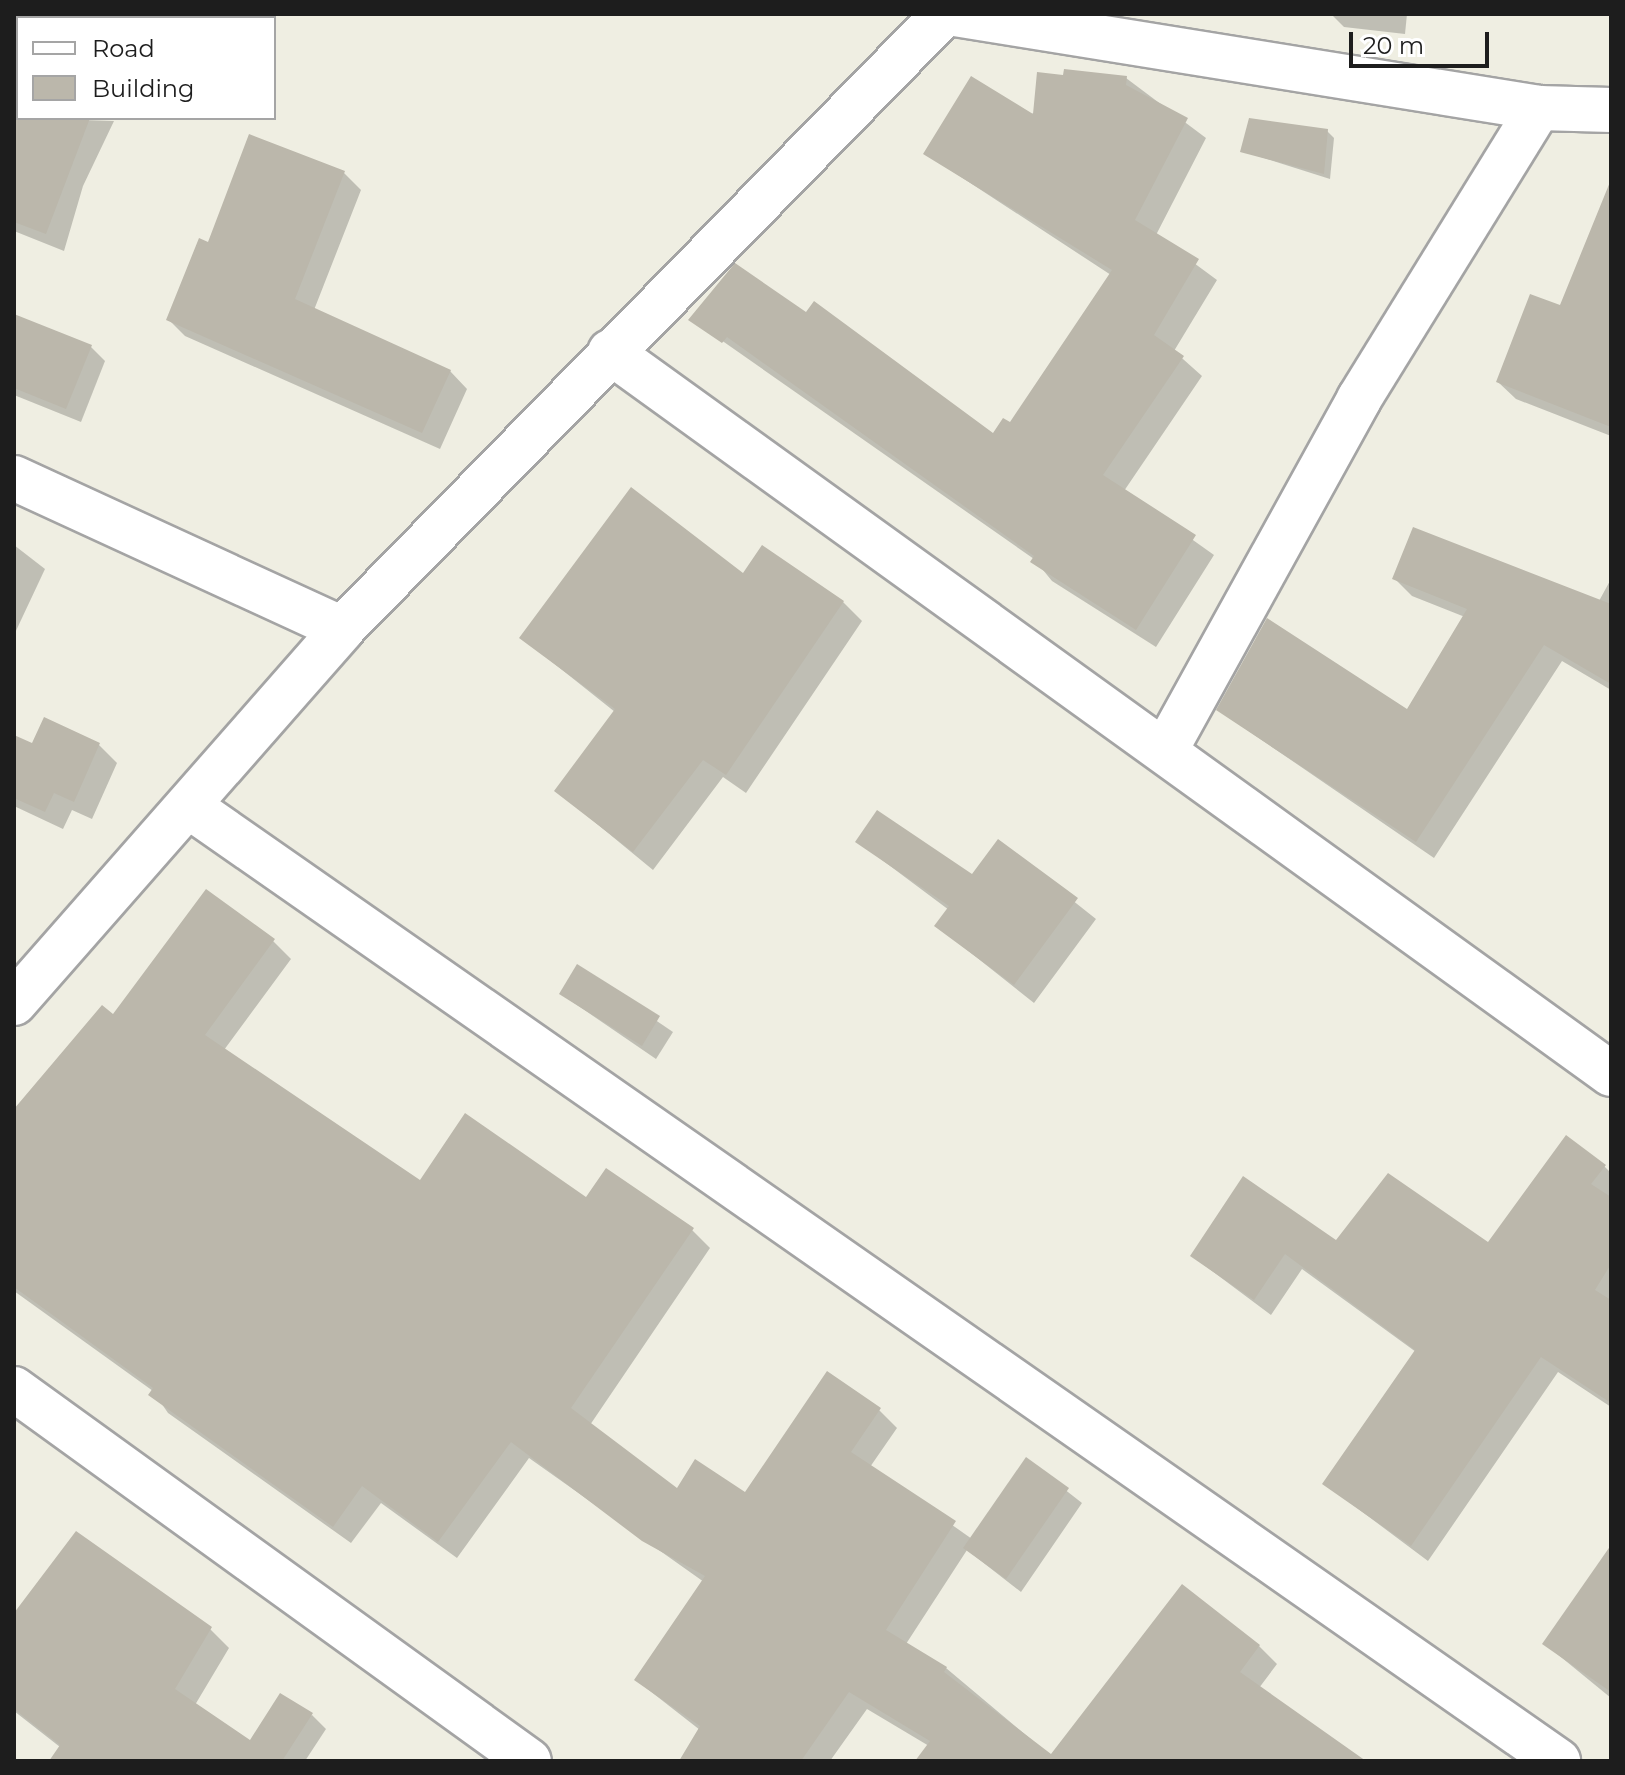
<!DOCTYPE html>
<style>
body{margin:0}
#map{position:relative;width:1625px;height:1775px;overflow:hidden;background:#efeee2;font-family:Montserrat,sans-serif}
div>[style]{position:absolute}
.shadow>*{inset:0;background:#0003}
.building>*{inset:0;background:#bbb7ab}
.roads{filter:drop-shadow(2px 0 #a4a4a4) drop-shadow(-2px 0 #a4a4a4) drop-shadow(0 2px #a4a4a4) drop-shadow(0 -2px #a4a4a4)}
.minor>*{height:44px;margin:-22px;padding:0 22px;transform-origin:22px;border-radius:22px;background:#fff}
.tertiary>*{height:44px;margin:-22px;padding:0 22px;transform-origin:22px;border-radius:22px;background:#fff}
span{translate:-50% -50%;white-space:nowrap;text-align:center;line-height:1.15;-webkit-text-stroke:8px #fff;paint-order:stroke}
.frame{position:absolute;inset:0;border:16px solid #1d1d1d;pointer-events:none}
.legend{position:absolute;left:16px;top:16px;width:260px;height:104px;box-sizing:border-box;background:#fff;border:2px solid #a5a5a5;margin:0;padding:10px 14px;list-style:none;font-size:24px;color:#1d1d1d}
.legend li{display:flex;align-items:center;gap:16px;height:40px}
.legend b{width:40px;border:2px solid #a5a5a5}
.scale{position:absolute;left:1349px;top:32px;width:140px;height:36px;box-sizing:border-box;border:4px solid #1d1d1d;border-top:0;padding-left:10px;font-size:24px;line-height:28px;white-space:nowrap;color:#1d1d1d;-webkit-text-stroke:6px #fff;paint-order:stroke}
</style>
<div id="map">
<div class="shadow">
<i style="clip-path:polygon(203px 14px,264px 14px,263px 18px)"></i>
<i style="clip-path:polygon(1331px 14px,1407px 14px,1405px 34px,1344px 27px)"></i>
<i style="clip-path:polygon(14px 68px,18px 118px,114px 121px,83px 186px,64px 251px,14px 231px)"></i>
<i style="clip-path:polygon(1126px 78px,1206px 138px,1156px 235px,1217px 280px,1174px 351px,1202px 376px,1124px 491px,1214px 555px,1156px 647px,1052px 581px,1034px 559px,691px 319px,993px 436px,1010px 425px,1111px 275px,926px 154px)"></i>
<i style="clip-path:polygon(1327px 131px,1334px 138px,1330px 179px,1242px 151px)"></i>
<i style="clip-path:polygon(343px 172px,361px 190px,314px 310px,450px 371px,467px 389px,440px 449px,185px 336px,168px 319px,209px 244px)"></i>
<i style="clip-path:polygon(1611px 195px,1611px 436px,1516px 399px,1498px 382px,1561px 308px)"></i>
<i style="clip-path:polygon(14px 335px,91px 347px,105px 361px,81px 422px,14px 395px)"></i>
<i style="clip-path:polygon(14px 545px,45px 569px,14px 635px)"></i>
<i style="clip-path:polygon(1395px 579px,1599px 601px,1611px 579px,1611px 690px,1562px 661px,1434px 858px,1218px 710px,1408px 712px,1465px 617px,1412px 596px)"></i>
<i style="clip-path:polygon(843px 602px,862px 621px,746px 793px,723px 777px,653px 870px,557px 791px,615px 712px,522px 638px)"></i>
<i style="clip-path:polygon(14px 737px,33px 746px,99px 745px,117px 763px,92px 819px,72px 810px,63px 829px,14px 806px)"></i>
<i style="clip-path:polygon(858px 842px,973px 877px,999px 842px,1096px 919px,1034px 1003px,937px 926px,949px 910px)"></i>
<i style="clip-path:polygon(273px 941px,291px 959px,224px 1050px,420px 1183px,587px 1200px,692px 1230px,710px 1248px,590px 1425px,677px 1491px,746px 1494px,879px 1410px,897px 1428px,870px 1467px,972px 1539px,1027px 1460px,1082px 1503px,1021px 1592px,967px 1550px,906px 1644px,946px 1668px,1052px 1757px,1259px 1646px,1277px 1664px,1259px 1688px,1354px 1761px,917px 1761px,929px 1746px,867px 1709px,830px 1761px,680px 1761px,700px 1730px,636px 1680px,704px 1582px,529px 1458px,457px 1558px,381px 1503px,351px 1543px,168px 1413px,153px 1391px,14px 1291px,14px 1113px,113px 1017px)"></i>
<i style="clip-path:polygon(577px 967px,673px 1032px,656px 1059px,561px 994px)"></i>
<i style="clip-path:polygon(1604px 1166px,1611px 1173px,1611px 1407px,1558px 1372px,1428px 1561px,1325px 1484px,1416px 1352px,1302px 1269px,1271px 1315px,1192px 1256px,1337px 1242px,1488px 1245px)"></i>
<i style="clip-path:polygon(1611px 1549px,1611px 1698px,1545px 1644px)"></i>
<i style="clip-path:polygon(14px 1616px,210px 1629px,229px 1648px,195px 1705px,248px 1746px,312px 1715px,326px 1729px,305px 1761px,51px 1761px,60px 1747px,14px 1711px)"></i>
</div>
<div class="building">
<i style="clip-path:polygon(1064px 69px,1127px 76px,1126px 85px,1188px 118px,1135px 220px,1199px 259px,1154px 335px,1184px 356px,1103px 475px,1196px 535px,1136px 630px,1030px 562px,1034px 556px,727px 337px,722px 343px,688px 320px,735px 263px,806px 312px,814px 301px,993px 433px,1003px 418px,1010px 422px,1112px 270px,923px 154px,971px 76px,1033px 114px,1037px 72px,1063px 75px)"></i>
<i style="clip-path:polygon(14px 118px,90px 118px,46px 234px,14px 222px)"></i>
<i style="clip-path:polygon(1249px 118px,1328px 129px,1324px 174px,1240px 152px)"></i>
<i style="clip-path:polygon(249px 134px,345px 171px,295px 299px,451px 370px,422px 433px,166px 320px,199px 238px,208px 242px)"></i>
<i style="clip-path:polygon(1610px 182px,1611px 183px,1611px 427px,1496px 382px,1530px 294px,1560px 305px)"></i>
<i style="clip-path:polygon(14px 314px,92px 345px,66px 409px,14px 388px)"></i>
<i style="clip-path:polygon(631px 487px,743px 573px,762px 545px,844px 601px,726px 775px,703px 760px,633px 852px,554px 791px,615px 709px,519px 638px)"></i>
<i style="clip-path:polygon(1413px 527px,1611px 604px,1611px 684px,1544px 645px,1416px 842px,1216px 710px,1267px 618px,1407px 709px,1467px 609px,1392px 579px)"></i>
<i style="clip-path:polygon(44px 717px,100px 743px,74px 802px,54px 793px,45px 812px,14px 798px,14px 735px,32px 743px)"></i>
<i style="clip-path:polygon(877px 810px,972px 874px,998px 839px,1078px 898px,1014px 985px,934px 926px,949px 906px,855px 842px)"></i>
<i style="clip-path:polygon(206px 889px,275px 939px,205px 1035px,420px 1180px,465px 1113px,586px 1197px,606px 1168px,694px 1228px,571px 1408px,677px 1488px,695px 1459px,745px 1492px,827px 1371px,881px 1408px,851px 1452px,956px 1521px,886px 1630px,947px 1667px,944px 1672px,1051px 1754px,1182px 1584px,1260px 1645px,1240px 1672px,1366px 1761px,915px 1761px,930px 1741px,849px 1692px,801px 1761px,679px 1761px,700px 1726px,634px 1680px,705px 1576px,642px 1541px,511px 1442px,438px 1542px,362px 1486px,333px 1527px,148px 1395px,153px 1388px,14px 1287px,14px 1109px,102px 1005px,113px 1014px)"></i>
<i style="clip-path:polygon(577px 964px,660px 1016px,642px 1046px,559px 994px)"></i>
<i style="clip-path:polygon(1566px 1135px,1606px 1165px,1591px 1184px,1611px 1197px,1611px 1264px,1595px 1290px,1611px 1300px,1611px 1403px,1541px 1357px,1411px 1546px,1322px 1484px,1415px 1350px,1285px 1254px,1254px 1300px,1190px 1256px,1243px 1176px,1336px 1240px,1388px 1173px,1488px 1242px)"></i>
<i style="clip-path:polygon(1026px 1457px,1069px 1488px,1006px 1579px,963px 1548px)"></i>
<i style="clip-path:polygon(76px 1531px,212px 1627px,175px 1689px,250px 1740px,280px 1693px,313px 1713px,282px 1761px,49px 1761px,60px 1745px,14px 1709px,14px 1613px)"></i>
<i style="clip-path:polygon(1611px 1545px,1611px 1692px,1542px 1644px)"></i>
</div>
<div class="roads">
<div class="minor">
<i style="left:955px;top:14px;width:592px;rotate:9.14deg"></i>
<i style="left:1539px;top:108px;width:72px;rotate:1.6deg"></i>
<i style="left:610px;top:352px;width:1234px;rotate:35.8deg"></i>
<i style="left:14px;top:478px;width:361px;rotate:24.7deg"></i>
<i style="left:1166px;top:749px;width:400px;rotate:-61.1deg"></i>
<i style="left:1359px;top:399px;width:342px;rotate:-58.3deg"></i>
<i style="left:190px;top:807px;width:1668px;rotate:34.89deg"></i>
<i style="left:14px;top:1003px;width:497px;rotate:-48.7deg"></i>
<i style="left:342px;top:629px;width:861px;rotate:-45.61deg"></i>
</div>
<div class="tertiary">
<i style="left:14px;top:1389px;width:635px;rotate:35.84deg"></i>
</div>
</div>
<div class="frame"></div>
<ul class="legend">
<li><b style="height:10px;background:#fff"></b>Road</li>
<li><b style="height:22px;background:#bbb7ab"></b>Building</li>
</ul>
<div class="scale">20 m</div>
</div>
